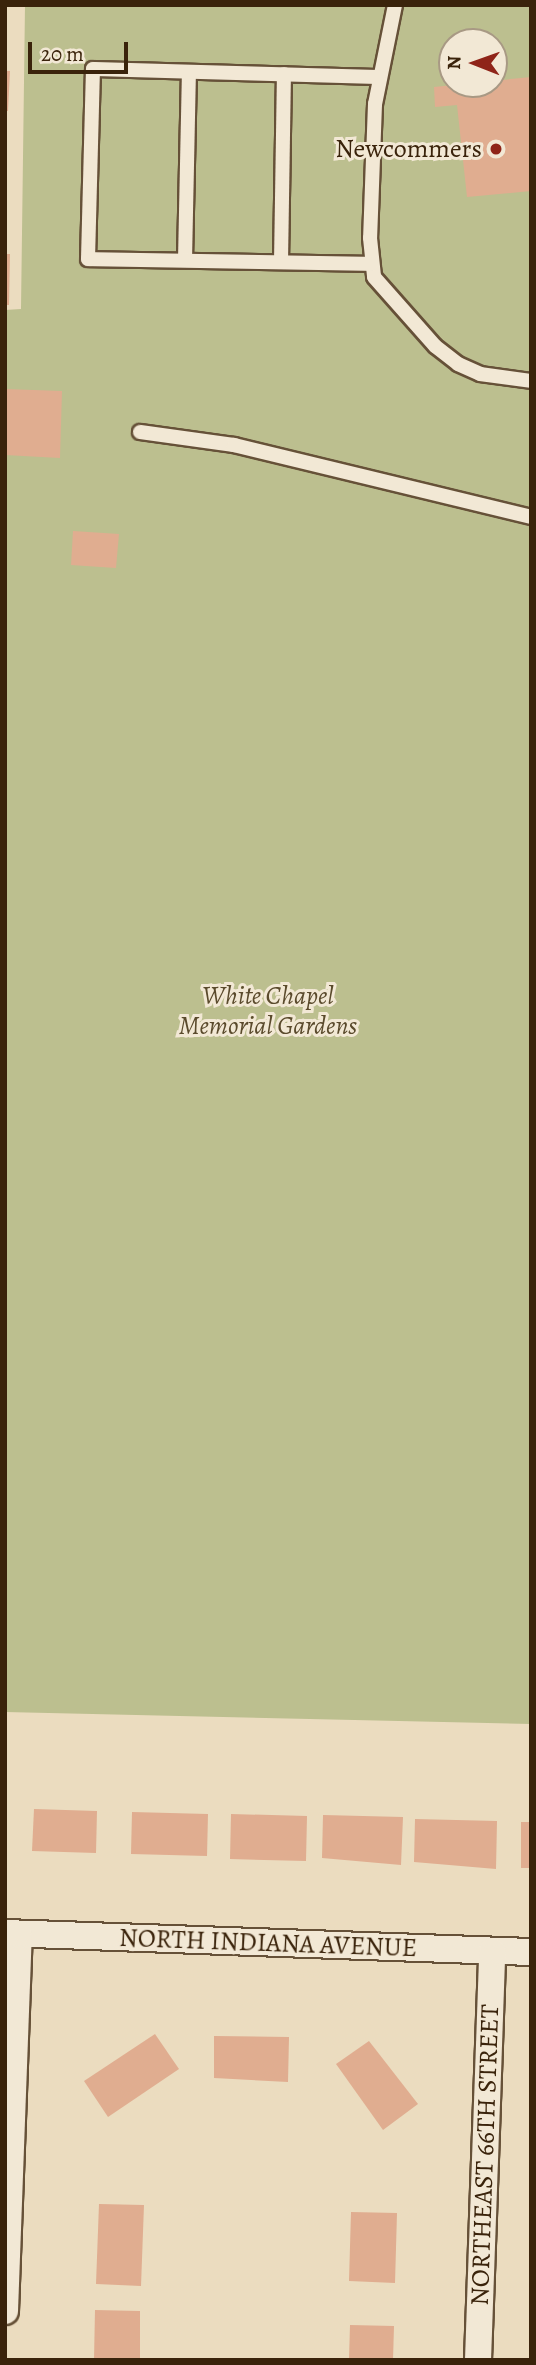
<!DOCTYPE html>
<style>
body{margin:0}
#map{position:relative;width:536px;height:2365px;overflow:hidden;background:#ebdcbf;font-family:Alegreya,serif}
div>[style]{position:absolute}
.green>*{inset:0;background:#bcbf8f}
.building>*{inset:0;background:#e0ad90}
.roads{filter:drop-shadow(2px 0 #665138) drop-shadow(-2px 0 #665138) drop-shadow(0 2px #665138) drop-shadow(0 -2px #665138)}
.lane>*{height:14px;margin:-7px;padding:0 7px;transform-origin:7px;border-radius:7px;background:#f2e8d5}
.street>*{height:26px;margin:-13px;padding:0 13px;transform-origin:13px;border-radius:13px;background:#f2e8d5}
.dots>*{width:19px;height:19px;translate:-50% -50%;box-sizing:border-box;border:4px solid #f2e8d5;border-radius:50%}
span{translate:-50% -50%;white-space:nowrap;text-align:center;line-height:1.15;-webkit-text-stroke:6px #f2e8d5;paint-order:stroke}
.poi-label{font-size:26px;color:#3a230b}
.right{translate:-100% -50%;text-align:right}
.park-label{font-size:26px;color:#5a4a2c;font-style:italic}
.street-label{font-size:26px;color:#3a230b}
.frame{position:absolute;inset:0;border:7px solid #3a230b;pointer-events:none}
.north{position:absolute;left:438px;top:28px;width:70px;height:70px;box-sizing:border-box;background:#f2e8d5;border:2px solid #a89984;border-radius:50%;rotate:271deg;font-size:19px;font-weight:700;line-height:28px;text-align:center;color:#3a230b}
.north::after{content:'';display:block;margin:auto;width:24px;height:32px;background:#8f2418;clip-path:polygon(50% 0,100% 100%,50% 72%,0 100%)}
.scale{position:absolute;left:28px;top:42px;width:100px;height:32px;box-sizing:border-box;border:4px solid #3a230b;border-top:0;padding-left:9px;font-size:21px;line-height:24px;white-space:nowrap;color:#3a230b;-webkit-text-stroke:5px #f2e8d5;paint-order:stroke}
</style>
<div id="map">
<div class="green">
<i style="clip-path:polygon(evenodd,25px 5px,531px 5px,531px 1724px,5px 1712px,5px 310px,21px 309px,25px 5px,452px 42px,494px 42px,494px 84px,452px 84px,452px 42px)"></i>
</div>
<div class="building">
<i style="clip-path:polygon(5px 71px,10px 71px,8px 111px,5px 111px)"></i>
<i style="clip-path:polygon(531px 77px,531px 191px,467px 197px,457px 105px,435px 107px,434px 87px)"></i>
<i style="clip-path:polygon(5px 254px,10px 254px,9px 305px,5px 305px)"></i>
<i style="clip-path:polygon(5px 389px,62px 391px,60px 458px,5px 455px)"></i>
<i style="clip-path:polygon(73px 531px,119px 534px,116px 568px,71px 565px)"></i>
<i style="clip-path:polygon(34px 1809px,97px 1811px,96px 1853px,32px 1851px)"></i>
<i style="clip-path:polygon(132px 1812px,208px 1814px,207px 1856px,131px 1854px)"></i>
<i style="clip-path:polygon(231px 1814px,307px 1816px,306px 1861px,230px 1859px)"></i>
<i style="clip-path:polygon(323px 1815px,403px 1817px,401px 1865px,322px 1858px)"></i>
<i style="clip-path:polygon(415px 1819px,497px 1821px,496px 1869px,414px 1862px)"></i>
<i style="clip-path:polygon(521px 1822px,531px 1822px,531px 1868px,521px 1868px)"></i>
<i style="clip-path:polygon(155px 2034px,179px 2069px,108px 2117px,84px 2081px)"></i>
<i style="clip-path:polygon(214px 2036px,289px 2037px,288px 2082px,214px 2078px)"></i>
<i style="clip-path:polygon(369px 2041px,418px 2104px,383px 2130px,336px 2064px)"></i>
<i style="clip-path:polygon(99px 2204px,144px 2205px,141px 2286px,96px 2284px)"></i>
<i style="clip-path:polygon(351px 2212px,397px 2213px,395px 2283px,349px 2281px)"></i>
<i style="clip-path:polygon(95px 2310px,140px 2311px,140px 2360px,94px 2360px)"></i>
<i style="clip-path:polygon(350px 2325px,394px 2326px,393px 2360px,349px 2360px)"></i>
</div>
<div class="roads">
<div class="lane">
<i style="left:395px;top:5px;width:101px;rotate:101.4deg"></i>
<i style="left:375px;top:104px;width:134px;rotate:92.1deg"></i>
<i style="left:370px;top:238px;width:39px;rotate:84deg"></i>
<i style="left:374px;top:277px;width:92px;rotate:48.5deg"></i>
<i style="left:435px;top:346px;width:29px;rotate:38deg"></i>
<i style="left:458px;top:364px;width:24px;rotate:24deg"></i>
<i style="left:480px;top:374px;width:51px;rotate:7.8deg"></i>
<i style="left:185px;top:260px;width:188px;rotate:-88.8deg"></i>
<i style="left:281px;top:262px;width:188px;rotate:-89.1deg"></i>
<i style="left:371px;top:264px;width:283px;rotate:-179deg"></i>
<i style="left:88px;top:259px;width:190px;rotate:-88.5deg"></i>
<i style="left:93px;top:69px;width:286px;rotate:1.6deg"></i>
<i style="left:140px;top:432px;width:95px;rotate:7.9deg"></i>
<i style="left:234px;top:445px;width:306px;rotate:13.6deg"></i>
</div>
<div class="street">
<i style="left:5px;top:1933px;width:526px;rotate:2.07deg"></i>
<i style="left:5px;top:2311px;width:377px;rotate:-87.9deg"></i>
<i style="left:478px;top:2360px;width:409px;rotate:-88deg"></i>
</div>
</div>
<div class="dots">
<i style="left:496px;top:149px;background:#8f2418"></i>
</div>
<div class="poi-label">
<span class="right" style="left:482px;top:149px">Newcommers</span>
</div>
<div class="park-label">
<span style="left:268px;top:1011px">White Chapel<br>Memorial Gardens</span>
</div>
<div class="street-label">
<span style="left:268px;top:1943px;rotate:2deg">NORTH INDIANA AVENUE</span>
<span style="left:485px;top:2155px;rotate:-88deg">NORTHEAST 66TH STREET</span>
</div>
<div class="frame"></div>
<div class="north">N</div>
<div class="scale">20 m</div>
</div>
